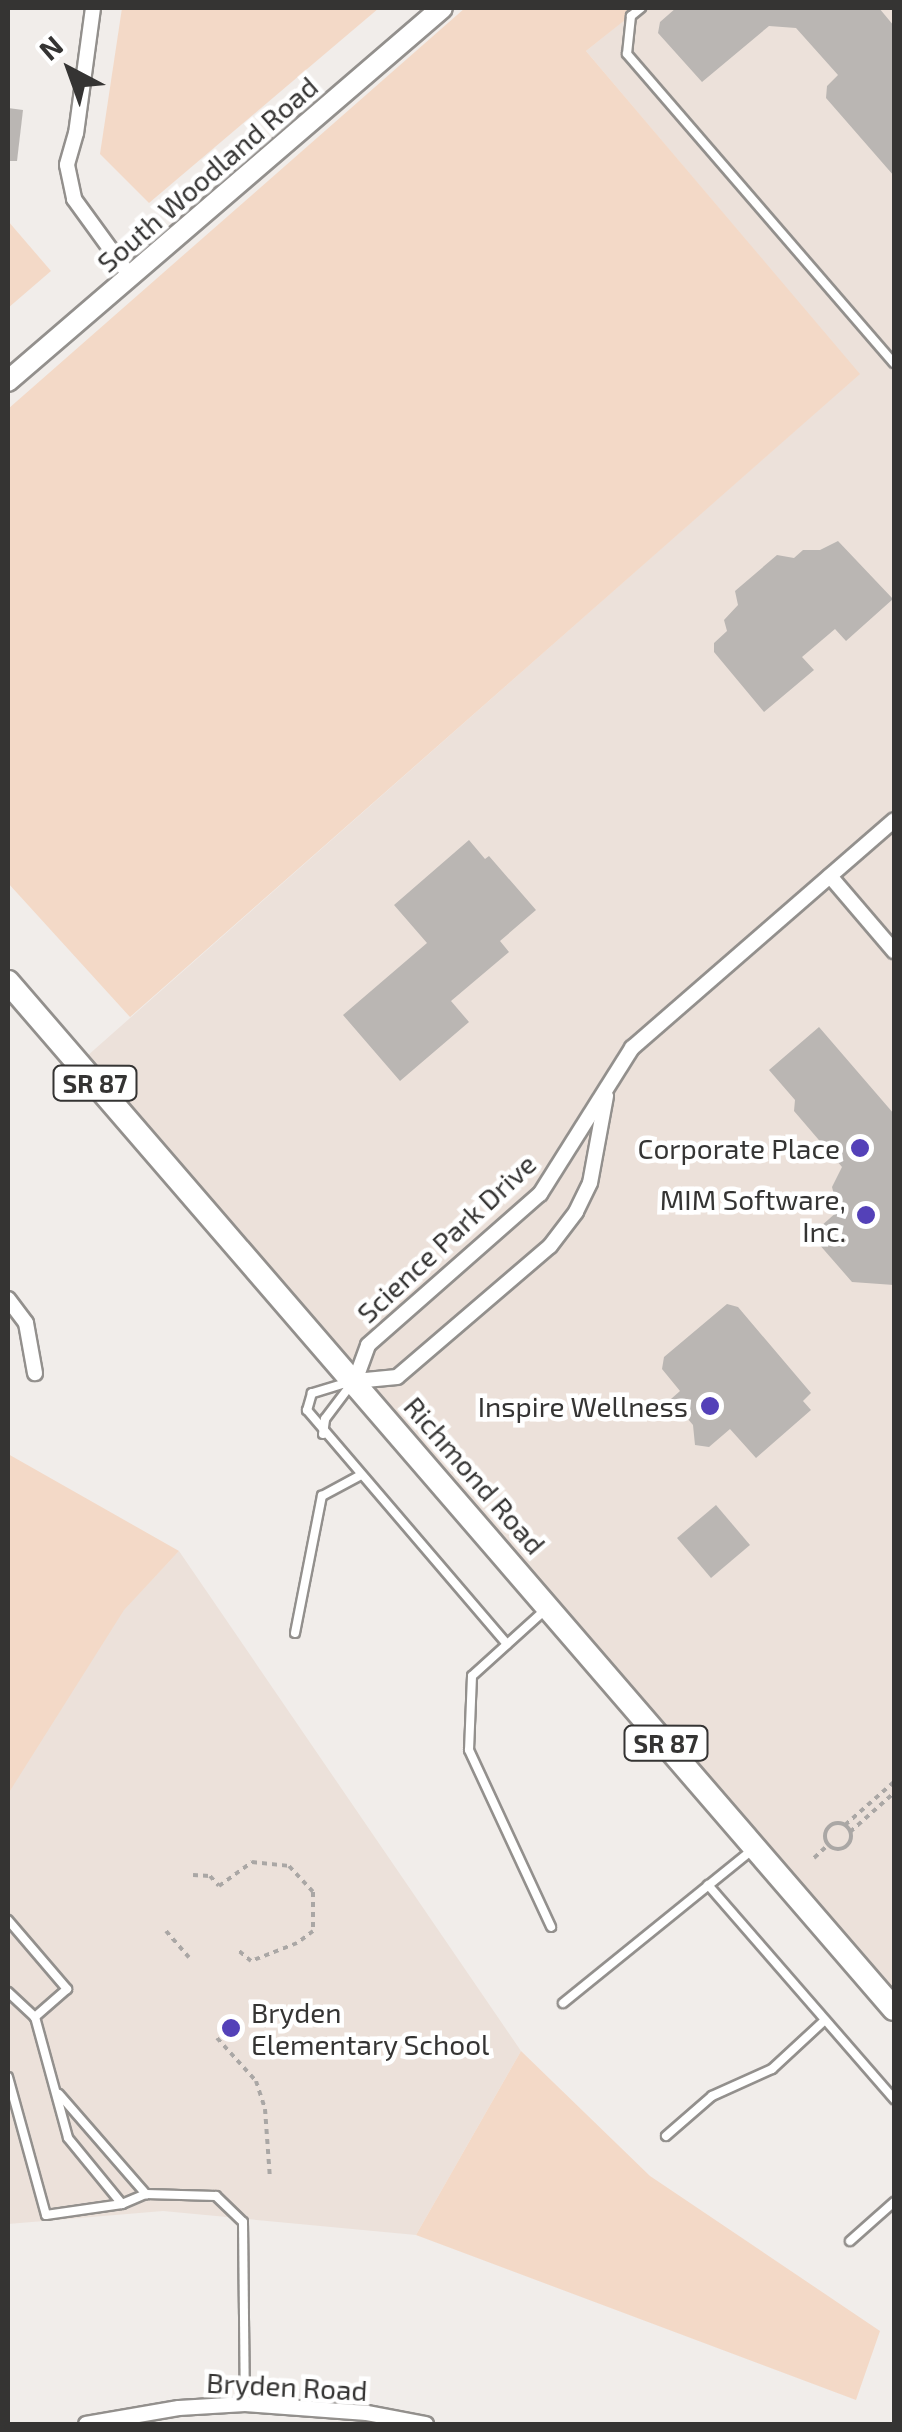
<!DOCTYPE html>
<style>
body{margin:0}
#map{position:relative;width:902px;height:2432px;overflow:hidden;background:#f1edea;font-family:"Exo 2",sans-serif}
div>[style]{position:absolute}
.built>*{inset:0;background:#ece1da}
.green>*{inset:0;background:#f3d9c7}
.building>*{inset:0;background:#bab6b3}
.path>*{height:4px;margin-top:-2px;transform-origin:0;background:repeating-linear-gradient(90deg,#aaa7a5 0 5px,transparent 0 10px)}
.path>.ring{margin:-2px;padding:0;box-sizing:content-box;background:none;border:4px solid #aaa7a5;border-radius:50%}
.roads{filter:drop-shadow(2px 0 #93908d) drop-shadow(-2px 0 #93908d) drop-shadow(0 2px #93908d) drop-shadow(0 -2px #93908d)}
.lane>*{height:8px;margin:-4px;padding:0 4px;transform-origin:4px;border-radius:4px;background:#fff}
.street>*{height:14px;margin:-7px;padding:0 7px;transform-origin:7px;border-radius:7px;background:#fff}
.secondary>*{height:20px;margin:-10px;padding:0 10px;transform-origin:10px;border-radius:10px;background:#fff}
.primary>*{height:22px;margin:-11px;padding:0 11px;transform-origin:11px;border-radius:11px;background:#fff}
.dots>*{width:28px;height:28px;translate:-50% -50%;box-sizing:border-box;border:5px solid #fff;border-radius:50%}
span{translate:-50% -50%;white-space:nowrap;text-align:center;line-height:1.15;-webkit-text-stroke:9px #fff;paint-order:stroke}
.shield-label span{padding:2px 8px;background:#fff;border:2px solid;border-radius:8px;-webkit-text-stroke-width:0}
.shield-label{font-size:25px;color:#353433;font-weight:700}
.street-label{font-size:28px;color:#353433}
.poi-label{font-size:28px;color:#353433}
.right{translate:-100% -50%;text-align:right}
.left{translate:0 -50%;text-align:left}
.frame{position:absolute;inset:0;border:10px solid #353433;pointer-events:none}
.north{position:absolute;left:20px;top:20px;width:100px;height:100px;-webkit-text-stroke:8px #fff;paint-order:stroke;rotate:319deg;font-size:28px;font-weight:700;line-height:40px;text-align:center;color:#353433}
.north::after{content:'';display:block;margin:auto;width:35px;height:45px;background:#353433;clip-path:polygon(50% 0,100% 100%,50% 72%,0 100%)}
</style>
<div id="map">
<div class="built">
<i style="clip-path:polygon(639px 8px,894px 8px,894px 2009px,78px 1064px,859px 374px,586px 51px)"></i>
<i style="clip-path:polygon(179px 1551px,521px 2051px,416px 2235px,163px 2211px,8px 2224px,8px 1558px,124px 1609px)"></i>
</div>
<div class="green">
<i style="clip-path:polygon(122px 8px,379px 8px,149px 203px,100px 154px)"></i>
<i style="clip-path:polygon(465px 8px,640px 8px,586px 51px,860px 374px,130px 1017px,8px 883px,8px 409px)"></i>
<i style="clip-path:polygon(8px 221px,51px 271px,8px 308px)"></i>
<i style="clip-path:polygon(8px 1454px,179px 1551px,124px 1610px,8px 1794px)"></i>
<i style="clip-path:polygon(521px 2051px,650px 2176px,880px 2331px,856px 2400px,416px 2235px)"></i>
</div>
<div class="building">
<i style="clip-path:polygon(676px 8px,879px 8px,894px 26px,894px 176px,826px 98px,827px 86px,838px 75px,796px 28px,769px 26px,702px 82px,658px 33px,660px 22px)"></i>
<i style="clip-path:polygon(8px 108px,23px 110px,17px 161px,8px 161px)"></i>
<i style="clip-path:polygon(838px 541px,893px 599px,846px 641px,835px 629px,802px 657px,814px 670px,764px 712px,714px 652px,714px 643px,727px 631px,724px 620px,738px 605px,735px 591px,777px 555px,794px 558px,803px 550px,820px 550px)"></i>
<i style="clip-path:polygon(469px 840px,485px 859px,489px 856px,536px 910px,500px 941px,509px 952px,451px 1001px,469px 1022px,400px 1081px,343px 1015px,427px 943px,394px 905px)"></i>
<i style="clip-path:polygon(819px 1027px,894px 1114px,894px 1285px,852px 1282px,818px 1243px,820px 1227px,838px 1211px,832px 1187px,842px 1167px,794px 1111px,795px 1100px,769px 1070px)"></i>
<i style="clip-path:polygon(727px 1304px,738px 1307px,811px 1393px,803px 1401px,811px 1410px,756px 1458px,730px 1429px,709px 1447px,695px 1445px,693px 1425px,671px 1399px,680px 1391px,662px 1369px,664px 1357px)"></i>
<i style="clip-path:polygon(716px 1505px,750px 1545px,711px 1578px,677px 1538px)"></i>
</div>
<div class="path">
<i class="ring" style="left:825px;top:1823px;width:22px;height:22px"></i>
<i style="left:845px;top:1825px;width:65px;rotate:-41.3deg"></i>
<i style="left:850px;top:1832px;width:59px;rotate:-41.6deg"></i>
<i style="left:814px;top:1858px;width:19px;rotate:-43deg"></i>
<i style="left:193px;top:1875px;width:17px;rotate:3deg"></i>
<i style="left:210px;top:1876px;width:13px;rotate:48deg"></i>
<i style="left:219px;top:1886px;width:41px;rotate:-36deg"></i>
<i style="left:252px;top:1862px;width:37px;rotate:6deg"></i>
<i style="left:289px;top:1866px;width:35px;rotate:47deg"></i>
<i style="left:313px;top:1892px;width:39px;rotate:90deg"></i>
<i style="left:313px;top:1931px;width:20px;rotate:143deg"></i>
<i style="left:297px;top:1943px;width:49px;rotate:158.6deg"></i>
<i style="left:251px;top:1961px;width:16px;rotate:-140deg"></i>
<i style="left:166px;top:1931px;width:35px;rotate:49deg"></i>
<i style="left:217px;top:2038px;width:58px;rotate:47.8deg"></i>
<i style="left:256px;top:2081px;width:29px;rotate:72deg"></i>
<i style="left:265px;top:2109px;width:69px;rotate:85.9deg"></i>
</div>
<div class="roads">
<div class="lane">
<i style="left:641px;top:8px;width:13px;rotate:141deg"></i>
<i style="left:631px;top:16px;width:38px;rotate:96deg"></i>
<i style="left:627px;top:54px;width:408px;rotate:49.2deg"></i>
<i style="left:349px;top:1382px;width:39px;rotate:163deg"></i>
<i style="left:312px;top:1393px;width:18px;rotate:106deg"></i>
<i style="left:307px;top:1410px;width:308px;rotate:49.5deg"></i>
<i style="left:323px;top:1434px;width:15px;rotate:-82deg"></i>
<i style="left:325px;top:1419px;width:40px;rotate:-53deg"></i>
<i style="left:545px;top:1610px;width:98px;rotate:137.9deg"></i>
<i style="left:472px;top:1676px;width:74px;rotate:92.3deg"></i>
<i style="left:469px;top:1750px;width:195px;rotate:65.1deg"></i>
<i style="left:295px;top:1633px;width:140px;rotate:-78.9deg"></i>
<i style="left:322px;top:1496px;width:44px;rotate:-28.3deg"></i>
<i style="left:708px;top:1885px;width:284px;rotate:49deg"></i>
<i style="left:8px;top:1920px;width:91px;rotate:49.5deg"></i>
<i style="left:67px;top:1989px;width:43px;rotate:138.8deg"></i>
<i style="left:8px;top:1992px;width:37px;rotate:43deg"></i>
<i style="left:35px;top:2017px;width:125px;rotate:74.7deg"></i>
<i style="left:68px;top:2138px;width:85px;rotate:50.7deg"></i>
<i style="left:122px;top:2204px;width:26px;rotate:-23deg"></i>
<i style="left:146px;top:2194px;width:70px;rotate:1.6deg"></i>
<i style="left:216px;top:2196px;width:37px;rotate:44deg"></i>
<i style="left:243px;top:2222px;width:182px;rotate:89.4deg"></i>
<i style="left:563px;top:2003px;width:243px;rotate:-39deg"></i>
<i style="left:8px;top:2077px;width:143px;rotate:74.6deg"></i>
<i style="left:46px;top:2215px;width:77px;rotate:-8.2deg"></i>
<i style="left:59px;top:2094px;width:133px;rotate:49deg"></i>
<i style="left:666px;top:2136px;width:61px;rotate:-41deg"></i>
<i style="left:712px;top:2096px;width:66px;rotate:-24.2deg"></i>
<i style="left:772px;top:2069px;width:72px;rotate:-42.8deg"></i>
<i style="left:850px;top:2241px;width:59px;rotate:-41.6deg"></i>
</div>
<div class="street">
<i style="left:93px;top:8px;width:126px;rotate:97.7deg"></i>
<i style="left:76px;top:133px;width:33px;rotate:106deg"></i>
<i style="left:67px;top:165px;width:35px;rotate:78deg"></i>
<i style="left:74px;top:199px;width:95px;rotate:54deg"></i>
<i style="left:830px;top:876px;width:99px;rotate:49.5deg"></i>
<i style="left:606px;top:1096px;width:88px;rotate:100.4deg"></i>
<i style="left:590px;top:1183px;width:32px;rotate:116deg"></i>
<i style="left:576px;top:1212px;width:43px;rotate:127.4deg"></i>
<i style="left:550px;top:1246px;width:201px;rotate:139.4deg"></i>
<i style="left:397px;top:1377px;width:42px;rotate:174.6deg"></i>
<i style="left:355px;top:1381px;width:38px;rotate:-70deg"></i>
<i style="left:368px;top:1345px;width:229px;rotate:-41.3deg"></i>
<i style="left:540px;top:1194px;width:173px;rotate:-57.8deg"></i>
<i style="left:632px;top:1048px;width:347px;rotate:-41deg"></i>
<i style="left:8px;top:1299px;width:30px;rotate:53deg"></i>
<i style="left:26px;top:1323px;width:51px;rotate:79.8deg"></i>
<i style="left:86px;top:2424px;width:94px;rotate:-9.8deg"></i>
<i style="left:179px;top:2408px;width:66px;rotate:-3.5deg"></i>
<i style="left:245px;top:2404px;width:122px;rotate:4.2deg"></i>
<i style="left:367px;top:2413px;width:60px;rotate:10.6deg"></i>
</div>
<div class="secondary">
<i style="left:8px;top:381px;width:572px;rotate:-40.68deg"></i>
</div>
<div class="primary">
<i style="left:8px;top:982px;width:1356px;rotate:49.22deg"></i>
</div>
</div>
<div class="dots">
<i style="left:860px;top:1148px;background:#5441b8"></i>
<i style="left:866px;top:1215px;background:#5441b8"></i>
<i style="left:710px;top:1406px;background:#5441b8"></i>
<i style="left:231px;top:2028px;background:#5441b8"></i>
</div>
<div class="shield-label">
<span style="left:95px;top:1083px">SR 87</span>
<span style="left:666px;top:1743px">SR 87</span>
</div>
<div class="street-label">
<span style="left:207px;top:174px;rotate:-41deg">South Woodland Road</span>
<span style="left:446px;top:1238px;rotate:-43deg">Science Park Drive</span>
<span style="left:475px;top:1475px;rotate:49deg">Richmond Road</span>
<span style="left:287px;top:2386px;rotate:3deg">Bryden Road</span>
</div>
<div class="poi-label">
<span class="right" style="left:840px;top:1148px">Corporate Place</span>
<span class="right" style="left:846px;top:1215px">MIM Software,<br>Inc.</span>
<span class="right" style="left:688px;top:1406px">Inspire Wellness</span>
<span class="left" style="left:251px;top:2028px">Bryden<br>Elementary School</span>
</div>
<div class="frame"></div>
<div class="north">N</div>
</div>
